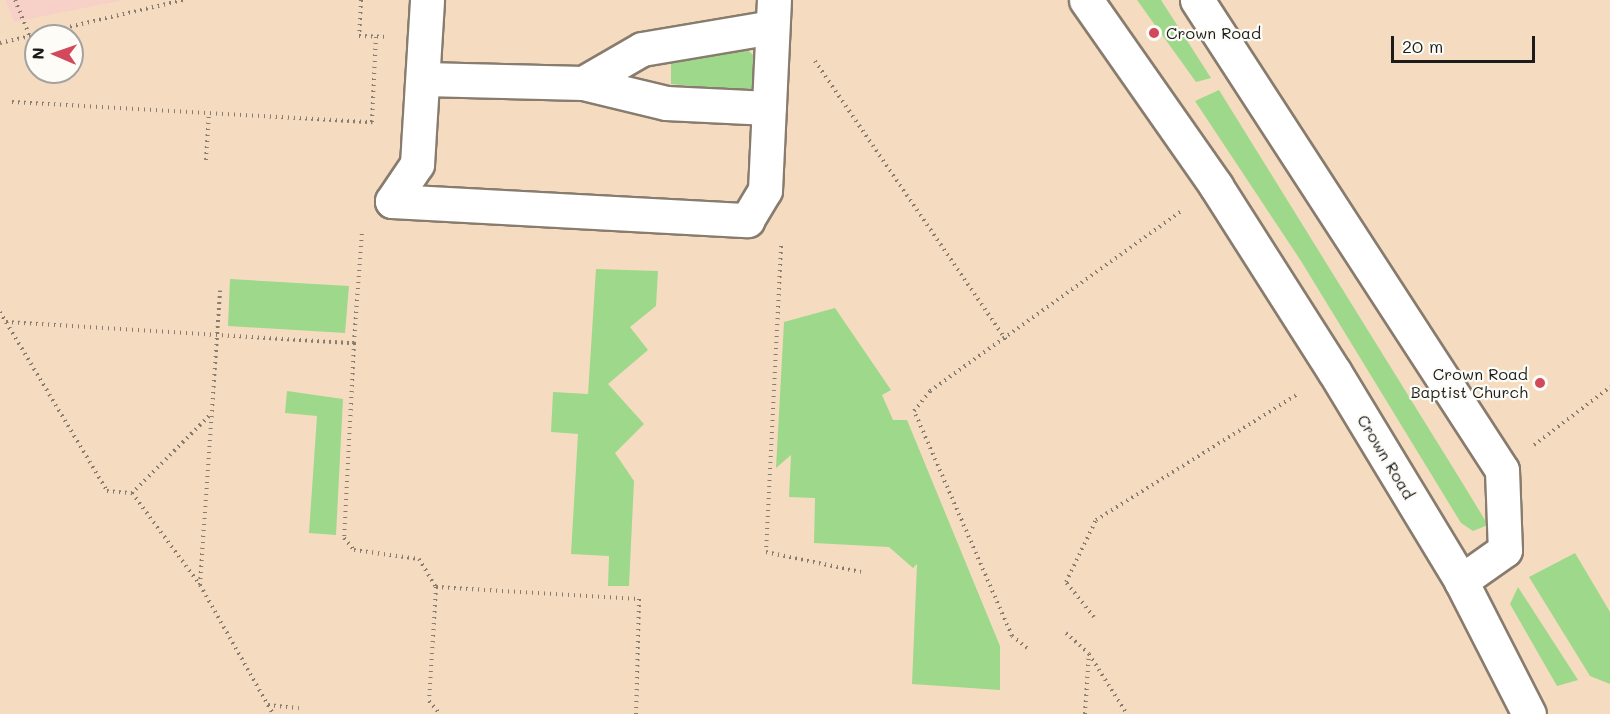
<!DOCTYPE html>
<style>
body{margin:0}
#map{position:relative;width:1610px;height:714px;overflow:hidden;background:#f5dcc0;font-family:Mali,sans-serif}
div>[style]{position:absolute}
.built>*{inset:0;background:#f7d1c8}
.green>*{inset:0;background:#9ed88b}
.path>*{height:4px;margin-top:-2px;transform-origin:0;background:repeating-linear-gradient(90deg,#887c6e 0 1.5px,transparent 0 6px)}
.roads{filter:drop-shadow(2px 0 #887c6e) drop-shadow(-2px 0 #887c6e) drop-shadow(0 2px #887c6e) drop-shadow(0 -2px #887c6e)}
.minor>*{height:33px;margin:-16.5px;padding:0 16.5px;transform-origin:16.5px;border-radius:16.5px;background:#fff}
.dots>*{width:16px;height:16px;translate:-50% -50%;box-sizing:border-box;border:3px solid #fdfcf7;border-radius:50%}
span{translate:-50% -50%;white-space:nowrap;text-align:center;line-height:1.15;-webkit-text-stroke:4.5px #fdfcf7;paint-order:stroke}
.poi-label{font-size:16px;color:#1c1c1c}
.left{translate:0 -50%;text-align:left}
.right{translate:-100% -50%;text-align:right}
.street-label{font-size:16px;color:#1c1c1c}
.north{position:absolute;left:24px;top:24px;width:60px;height:60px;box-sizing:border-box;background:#fdfcf7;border:2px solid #a3a29f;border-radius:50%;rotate:272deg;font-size:16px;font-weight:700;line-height:24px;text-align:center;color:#1c1c1c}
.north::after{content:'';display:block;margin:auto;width:21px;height:27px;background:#d1495b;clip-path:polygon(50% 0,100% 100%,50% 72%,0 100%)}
.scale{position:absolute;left:1391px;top:36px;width:144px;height:27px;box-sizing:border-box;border:3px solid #1c1c1c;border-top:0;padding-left:8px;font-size:18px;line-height:21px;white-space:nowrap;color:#1c1c1c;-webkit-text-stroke:4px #fdfcf7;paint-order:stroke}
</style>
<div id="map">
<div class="built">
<i style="clip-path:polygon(5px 0,124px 0,14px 22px)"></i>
</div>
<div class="green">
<i style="clip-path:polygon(1137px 0,1161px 0,1211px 78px,1196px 82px)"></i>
<i style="clip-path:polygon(745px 48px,759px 60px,759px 87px,752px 92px,671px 84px,671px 63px)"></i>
<i style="clip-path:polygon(1219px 90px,1460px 479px,1488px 525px,1473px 531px,1461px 523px,1301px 261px,1195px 101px)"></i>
<i style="clip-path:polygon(596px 269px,658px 271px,656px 306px,630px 327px,648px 350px,608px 384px,644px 424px,615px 453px,634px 481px,629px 586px,608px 586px,609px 556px,571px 554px,578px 434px,551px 432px,553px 392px,588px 394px)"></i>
<i style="clip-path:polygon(230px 279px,349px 286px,345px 333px,228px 326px)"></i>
<i style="clip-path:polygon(835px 308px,891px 390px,882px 395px,893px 420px,907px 420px,1000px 646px,1000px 690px,912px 684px,917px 564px,913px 568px,889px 547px,814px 543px,815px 498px,789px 497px,791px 455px,776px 468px,784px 322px)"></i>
<i style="clip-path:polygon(287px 391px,343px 399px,336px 535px,309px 533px,317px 416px,285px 413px)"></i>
<i style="clip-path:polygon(1575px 553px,1610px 612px,1610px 684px,1590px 676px,1529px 577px)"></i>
<i style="clip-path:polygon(1518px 587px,1578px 680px,1557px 686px,1510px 604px)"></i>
</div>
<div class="path">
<i style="left:15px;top:0;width:38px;rotate:68deg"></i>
<i style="left:361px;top:0;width:36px;rotate:93deg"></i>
<i style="left:359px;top:36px;width:25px;rotate:2deg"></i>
<i style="left:0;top:43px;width:188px;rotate:-13.2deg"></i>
<i style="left:815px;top:61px;width:338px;rotate:55.6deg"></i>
<i style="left:12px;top:102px;width:361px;rotate:3.2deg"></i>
<i style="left:372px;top:122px;width:85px;rotate:-87.3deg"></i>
<i style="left:206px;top:160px;width:47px;rotate:-86.3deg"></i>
<i style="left:781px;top:246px;width:306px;rotate:92.8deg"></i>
<i style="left:766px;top:552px;width:97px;rotate:11.9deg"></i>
<i style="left:0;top:312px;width:209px;rotate:59.1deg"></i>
<i style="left:107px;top:491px;width:25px;rotate:5deg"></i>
<i style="left:6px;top:322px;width:349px;rotate:3.5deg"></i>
<i style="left:354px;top:343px;width:112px;rotate:-85.9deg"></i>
<i style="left:354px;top:343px;width:195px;rotate:92.9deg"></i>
<i style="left:344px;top:538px;width:16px;rotate:50deg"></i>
<i style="left:354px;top:550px;width:66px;rotate:7.9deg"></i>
<i style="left:419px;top:559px;width:33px;rotate:59deg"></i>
<i style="left:436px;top:587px;width:114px;rotate:93.5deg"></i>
<i style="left:429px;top:701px;width:17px;rotate:50deg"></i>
<i style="left:209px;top:416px;width:109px;rotate:135deg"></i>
<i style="left:132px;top:493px;width:114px;rotate:53.5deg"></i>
<i style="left:200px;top:585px;width:148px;rotate:60.5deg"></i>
<i style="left:1534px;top:445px;width:96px;rotate:-37.3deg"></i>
<i style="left:200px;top:585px;width:295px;rotate:-86.1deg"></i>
<i style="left:436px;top:587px;width:203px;rotate:3.4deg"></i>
<i style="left:639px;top:599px;width:115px;rotate:91.5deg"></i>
<i style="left:1094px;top:617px;width:45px;rotate:-128.7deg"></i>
<i style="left:1066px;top:582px;width:69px;rotate:-64.2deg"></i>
<i style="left:1096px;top:520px;width:239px;rotate:-32deg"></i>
<i style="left:1066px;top:633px;width:31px;rotate:42deg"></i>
<i style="left:1089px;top:654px;width:71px;rotate:57.7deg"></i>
<i style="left:1027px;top:648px;width:19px;rotate:-141deg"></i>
<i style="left:1012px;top:636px;width:245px;rotate:-113.5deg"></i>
<i style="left:914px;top:411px;width:26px;rotate:-51deg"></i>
<i style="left:930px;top:391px;width:311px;rotate:-35.6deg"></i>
<i style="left:268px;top:705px;width:31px;rotate:6deg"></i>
<i style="left:1085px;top:714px;width:60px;rotate:-86.2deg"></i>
</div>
<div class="roads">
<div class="minor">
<i style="left:1086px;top:0;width:227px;rotate:55deg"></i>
<i style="left:1216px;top:186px;width:219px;rotate:57.5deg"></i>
<i style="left:1334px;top:371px;width:245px;rotate:58.8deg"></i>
<i style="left:1461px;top:581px;width:149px;rotate:62.9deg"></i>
<i style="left:1197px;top:0;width:560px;rotate:57.02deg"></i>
<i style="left:1502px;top:470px;width:80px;rotate:87.9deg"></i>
<i style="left:1505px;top:550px;width:54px;rotate:144.8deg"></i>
<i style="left:424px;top:79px;width:159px;rotate:1.4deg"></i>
<i style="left:583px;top:83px;width:85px;rotate:13.5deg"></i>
<i style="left:666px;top:103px;width:103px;rotate:2.8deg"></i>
<i style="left:583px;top:83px;width:68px;rotate:-30deg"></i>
<i style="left:642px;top:49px;width:132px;rotate:-9.6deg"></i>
<i style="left:392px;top:201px;width:356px;rotate:3.1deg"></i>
<i style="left:747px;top:220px;width:35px;rotate:-59deg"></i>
<i style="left:765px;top:190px;width:190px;rotate:-87.3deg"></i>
<i style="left:392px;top:201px;width:45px;rotate:-56deg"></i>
<i style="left:417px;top:164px;width:164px;rotate:-86.5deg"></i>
</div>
</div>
<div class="dots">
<i style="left:1154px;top:33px;background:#d1495b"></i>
<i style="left:1540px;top:383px;background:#d1495b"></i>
</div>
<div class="poi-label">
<span class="left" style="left:1166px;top:33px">Crown Road</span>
<span class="right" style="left:1528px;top:383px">Crown Road<br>Baptist Church</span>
</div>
<div class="street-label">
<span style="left:1386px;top:457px;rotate:59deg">Crown Road</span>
</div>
<div class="north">N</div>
<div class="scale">20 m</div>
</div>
